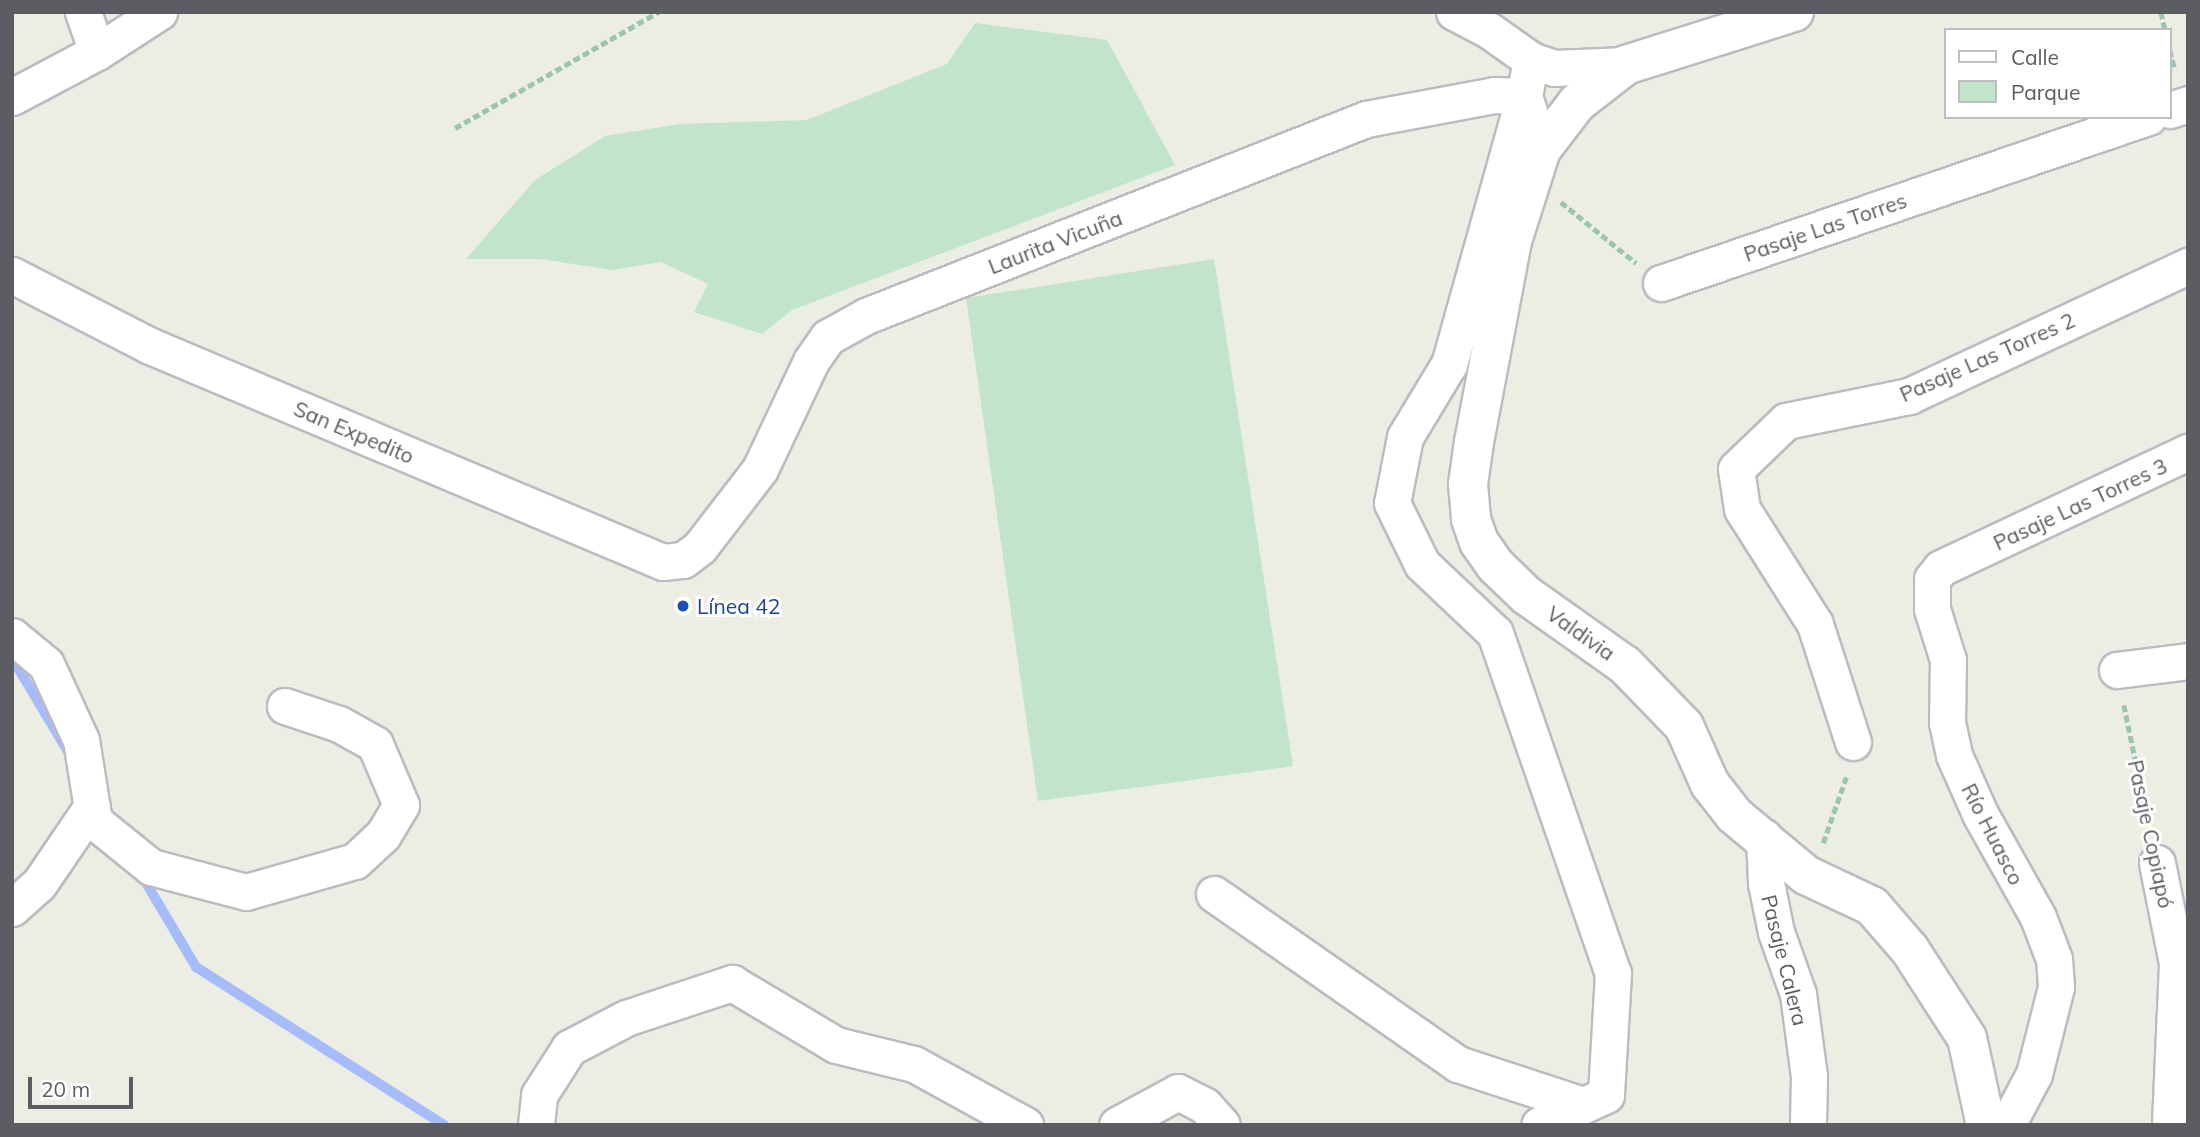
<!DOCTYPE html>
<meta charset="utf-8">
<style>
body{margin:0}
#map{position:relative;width:2200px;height:1137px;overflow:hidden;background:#ecede3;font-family:Mulish,sans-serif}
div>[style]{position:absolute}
.green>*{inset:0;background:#c1e4cb}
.stream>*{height:10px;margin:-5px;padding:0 5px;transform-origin:5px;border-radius:5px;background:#a6bcfa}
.path>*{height:4.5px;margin-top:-2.25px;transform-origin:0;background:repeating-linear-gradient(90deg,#9bc4b3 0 7px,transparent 0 10.5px)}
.roads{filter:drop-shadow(2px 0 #bbbbc1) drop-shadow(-2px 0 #bbbbc1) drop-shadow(0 2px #bbbbc1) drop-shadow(0 -2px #bbbbc1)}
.street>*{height:35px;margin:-17.5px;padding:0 17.5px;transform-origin:17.5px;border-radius:17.5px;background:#fff}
.secondary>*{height:38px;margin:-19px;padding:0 19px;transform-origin:19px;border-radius:19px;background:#fff}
.dots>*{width:19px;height:19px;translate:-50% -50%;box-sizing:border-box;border:4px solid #fff;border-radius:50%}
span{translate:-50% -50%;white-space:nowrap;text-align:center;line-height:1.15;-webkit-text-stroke:6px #fff;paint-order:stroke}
.street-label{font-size:21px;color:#5b5d63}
.transit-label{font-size:21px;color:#164399}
.left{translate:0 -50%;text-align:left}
.frame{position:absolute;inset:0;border:14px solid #5b5d63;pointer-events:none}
.legend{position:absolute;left:1944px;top:28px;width:228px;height:91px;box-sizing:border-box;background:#fff;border:2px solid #bdbec1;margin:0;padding:9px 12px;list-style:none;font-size:21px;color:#5b5d63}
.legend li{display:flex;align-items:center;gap:14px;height:35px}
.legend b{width:35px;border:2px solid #bdbec1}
.scale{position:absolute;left:28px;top:1077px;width:105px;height:32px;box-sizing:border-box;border:4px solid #5b5d63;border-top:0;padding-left:9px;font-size:21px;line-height:24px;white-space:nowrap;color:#5b5d63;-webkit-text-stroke:5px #fff;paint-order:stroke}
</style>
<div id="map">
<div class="green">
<i style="clip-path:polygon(975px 23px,1107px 40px,1175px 165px,792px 310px,762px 334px,694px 312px,708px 284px,661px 262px,612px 270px,541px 259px,466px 259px,535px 180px,605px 136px,680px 124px,807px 120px,947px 64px)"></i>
<i style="clip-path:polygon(1214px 259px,1293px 766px,1038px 801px,966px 298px)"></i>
</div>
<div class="stream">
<i style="left:12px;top:658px;width:113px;rotate:59.1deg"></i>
<i style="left:139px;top:871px;width:112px;rotate:59.3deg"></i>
<i style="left:196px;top:967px;width:294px;rotate:32.5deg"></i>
</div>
<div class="path">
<i style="left:2161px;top:12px;width:18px;rotate:77deg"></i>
<i style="left:2170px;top:50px;width:21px;rotate:76deg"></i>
<i style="left:455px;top:128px;width:234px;rotate:-29.7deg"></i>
<i style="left:1561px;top:202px;width:97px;rotate:39.1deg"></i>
<i style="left:2124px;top:705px;width:128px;rotate:78.3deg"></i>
<i style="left:1823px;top:843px;width:72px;rotate:-70.6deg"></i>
</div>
<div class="roads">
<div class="street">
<i style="left:83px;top:12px;width:42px;rotate:70.7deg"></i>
<i style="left:1454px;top:12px;width:41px;rotate:27.8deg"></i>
<i style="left:1490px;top:31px;width:50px;rotate:35.3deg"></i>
<i style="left:1531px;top:60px;width:37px;rotate:101deg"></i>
<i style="left:1524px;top:96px;width:23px;rotate:72deg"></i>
<i style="left:1531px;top:60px;width:24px;rotate:19deg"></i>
<i style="left:1554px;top:68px;width:72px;rotate:-2.4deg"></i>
<i style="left:12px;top:97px;width:96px;rotate:-27.9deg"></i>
<i style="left:97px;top:52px;width:74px;rotate:-32.8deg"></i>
<i style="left:2170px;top:110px;width:19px;rotate:-18deg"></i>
<i style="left:12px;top:275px;width:153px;rotate:27.2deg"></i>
<i style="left:148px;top:345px;width:559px;rotate:22.85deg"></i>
<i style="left:663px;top:562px;width:20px;rotate:-6deg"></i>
<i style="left:683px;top:560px;width:21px;rotate:-37deg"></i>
<i style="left:700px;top:547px;width:98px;rotate:-52.4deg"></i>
<i style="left:760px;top:469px;width:119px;rotate:-64.7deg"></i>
<i style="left:811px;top:361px;width:29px;rotate:-55deg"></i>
<i style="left:828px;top:337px;width:43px;rotate:-28.9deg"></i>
<i style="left:866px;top:316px;width:537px;rotate:-21.5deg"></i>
<i style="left:1366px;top:119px;width:130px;rotate:-10.6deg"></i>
<i style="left:1494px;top:95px;width:30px;rotate:2deg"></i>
<i style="left:1524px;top:96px;width:278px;rotate:105.6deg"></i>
<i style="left:1449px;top:364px;width:85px;rotate:121.1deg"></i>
<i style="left:1405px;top:437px;width:67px;rotate:101.1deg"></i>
<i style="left:1392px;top:503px;width:68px;rotate:63.8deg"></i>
<i style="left:1422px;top:564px;width:100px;rotate:43.4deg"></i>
<i style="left:1495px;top:633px;width:360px;rotate:70.9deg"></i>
<i style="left:1613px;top:973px;width:122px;rotate:93.3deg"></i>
<i style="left:1606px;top:1095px;width:73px;rotate:155.9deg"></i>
<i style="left:1661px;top:283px;width:515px;rotate:-18.82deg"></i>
<i style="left:12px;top:636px;width:44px;rotate:39.5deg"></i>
<i style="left:46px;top:664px;width:84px;rotate:65.3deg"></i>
<i style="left:81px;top:740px;width:82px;rotate:80.9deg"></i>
<i style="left:94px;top:821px;width:73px;rotate:38.9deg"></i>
<i style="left:151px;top:867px;width:98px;rotate:14.7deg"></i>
<i style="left:246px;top:892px;width:113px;rotate:-15.9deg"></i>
<i style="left:355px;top:861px;width:38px;rotate:-43deg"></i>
<i style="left:383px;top:835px;width:35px;rotate:-59deg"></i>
<i style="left:401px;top:805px;width:66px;rotate:-113.1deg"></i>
<i style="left:375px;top:744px;width:41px;rotate:-150.9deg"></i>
<i style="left:339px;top:724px;width:57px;rotate:-161.6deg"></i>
<i style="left:2117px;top:670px;width:72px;rotate:-7.2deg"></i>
<i style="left:1853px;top:742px;width:124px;rotate:-107.9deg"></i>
<i style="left:1815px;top:624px;width:136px;rotate:-122.4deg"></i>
<i style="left:1742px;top:509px;width:40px;rotate:-98.5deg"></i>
<i style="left:1736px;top:469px;width:69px;rotate:-43.8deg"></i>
<i style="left:1786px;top:421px;width:126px;rotate:-11.5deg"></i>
<i style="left:1909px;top:396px;width:308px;rotate:-25deg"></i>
<i style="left:1764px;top:837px;width:46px;rotate:87.5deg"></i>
<i style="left:1766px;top:883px;width:50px;rotate:78.5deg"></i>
<i style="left:1776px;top:932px;width:66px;rotate:70.5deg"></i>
<i style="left:1798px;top:994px;width:83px;rotate:82.4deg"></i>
<i style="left:1809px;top:1076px;width:49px;rotate:91.2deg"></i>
<i style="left:2157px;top:863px;width:102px;rotate:78.7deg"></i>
<i style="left:2177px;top:963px;width:162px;rotate:92.5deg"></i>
<i style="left:1214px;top:894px;width:297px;rotate:34.9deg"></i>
<i style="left:1458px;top:1064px;width:132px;rotate:18.2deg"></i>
<i style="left:12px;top:908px;width:36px;rotate:-42deg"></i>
<i style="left:39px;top:884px;width:94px;rotate:-55.8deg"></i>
<i style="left:536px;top:1125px;width:30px;rotate:-84deg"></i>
<i style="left:539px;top:1095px;width:56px;rotate:-57.4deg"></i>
<i style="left:569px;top:1048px;width:64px;rotate:-27.8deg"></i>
<i style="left:626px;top:1018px;width:112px;rotate:-18.3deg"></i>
<i style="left:732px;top:983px;width:121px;rotate:30.8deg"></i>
<i style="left:836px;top:1045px;width:80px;rotate:13.7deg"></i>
<i style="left:914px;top:1064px;width:127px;rotate:28.8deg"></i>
<i style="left:1117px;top:1125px;width:69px;rotate:-28.4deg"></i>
<i style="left:1178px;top:1092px;width:30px;rotate:27deg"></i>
<i style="left:1205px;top:1106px;width:25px;rotate:48deg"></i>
<i style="left:2007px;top:1125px;width:58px;rotate:-62.1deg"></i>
<i style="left:2034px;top:1074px;width:90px;rotate:-75.8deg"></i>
<i style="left:2056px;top:987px;width:28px;rotate:-94deg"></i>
<i style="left:2054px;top:959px;width:45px;rotate:-110.9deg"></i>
<i style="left:2038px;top:917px;width:116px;rotate:-119.4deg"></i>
<i style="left:1981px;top:816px;width:67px;rotate:-113.9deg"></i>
<i style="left:1954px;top:755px;width:33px;rotate:-102deg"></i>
<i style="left:1947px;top:723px;width:63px;rotate:-89.1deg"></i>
<i style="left:1948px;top:660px;width:53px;rotate:-107.4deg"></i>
<i style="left:1932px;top:609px;width:30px;rotate:-90deg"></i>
<i style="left:1932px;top:579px;width:14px;rotate:-51deg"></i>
<i style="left:1941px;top:568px;width:273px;rotate:-25.2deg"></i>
</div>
<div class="secondary">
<i style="left:1794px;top:12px;width:176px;rotate:162.5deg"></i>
<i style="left:1626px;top:65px;width:62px;rotate:142.2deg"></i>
<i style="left:1577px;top:103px;width:59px;rotate:127.5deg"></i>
<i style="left:1541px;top:150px;width:96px;rotate:107.7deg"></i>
<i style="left:1512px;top:241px;width:205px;rotate:100.7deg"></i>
<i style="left:1474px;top:442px;width:42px;rotate:98.1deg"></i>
<i style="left:1468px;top:484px;width:35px;rotate:85deg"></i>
<i style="left:1471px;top:519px;width:24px;rotate:71deg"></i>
<i style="left:1479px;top:542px;width:29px;rotate:55deg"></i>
<i style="left:1496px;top:566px;width:42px;rotate:44deg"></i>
<i style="left:1526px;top:595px;width:121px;rotate:35.3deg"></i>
<i style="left:1625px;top:665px;width:85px;rotate:46deg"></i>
<i style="left:1684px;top:726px;width:64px;rotate:65.9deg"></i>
<i style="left:1710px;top:784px;width:39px;rotate:52deg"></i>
<i style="left:1734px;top:815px;width:94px;rotate:39.8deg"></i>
<i style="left:1806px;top:875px;width:73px;rotate:25.2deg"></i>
<i style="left:1872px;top:906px;width:58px;rotate:49.2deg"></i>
<i style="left:1910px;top:950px;width:105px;rotate:57.1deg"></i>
<i style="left:1967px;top:1038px;width:89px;rotate:77.7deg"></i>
</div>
</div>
<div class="dots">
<i style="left:683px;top:606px;background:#1a4fb4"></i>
</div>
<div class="street-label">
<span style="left:1825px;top:227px;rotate:-19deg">Pasaje Las Torres</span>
<span style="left:1055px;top:242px;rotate:-21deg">Laurita Vicuña</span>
<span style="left:1987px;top:357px;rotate:-24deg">Pasaje Las Torres 2</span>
<span style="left:354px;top:432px;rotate:23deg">San Expedito</span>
<span style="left:2080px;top:504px;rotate:-25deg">Pasaje Las Torres 3</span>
<span style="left:1581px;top:633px;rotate:35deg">Valdivia</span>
<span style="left:1993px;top:834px;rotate:63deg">Río Huasco</span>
<span style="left:2151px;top:834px;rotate:78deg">Pasaje Copiapó</span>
<span style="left:1785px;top:960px;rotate:76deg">Pasaje Calera</span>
</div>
<div class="transit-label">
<span class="left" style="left:697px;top:606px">Línea 42</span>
</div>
<div class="frame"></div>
<ul class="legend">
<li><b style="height:9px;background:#fff"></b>Calle</li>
<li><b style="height:19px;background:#c1e4cb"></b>Parque</li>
</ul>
<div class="scale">20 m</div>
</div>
